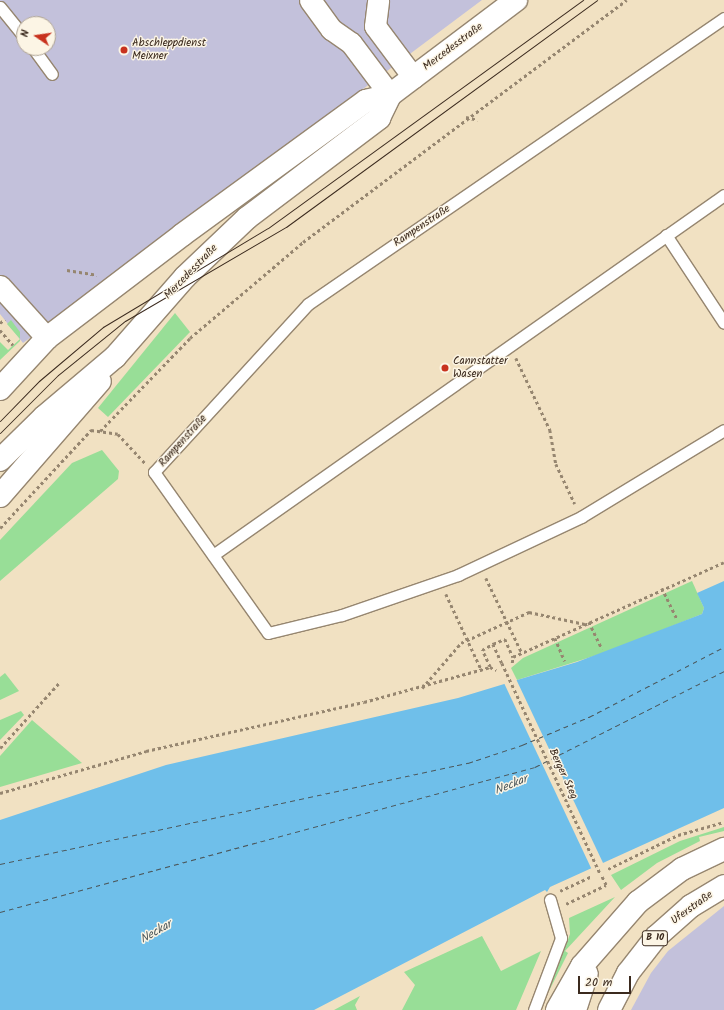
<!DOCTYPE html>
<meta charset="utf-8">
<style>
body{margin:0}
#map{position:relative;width:724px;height:1010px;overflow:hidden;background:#f1e1c2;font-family:Kalam,sans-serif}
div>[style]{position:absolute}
.industrial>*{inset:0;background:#c3c1db}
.green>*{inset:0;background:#98de97}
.water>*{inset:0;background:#6fbfea}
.pier>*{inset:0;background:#f1e1c2}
.ferry>*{height:1px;margin-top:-0.5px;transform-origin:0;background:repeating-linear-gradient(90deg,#4b575b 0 5px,transparent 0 9px)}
.path>*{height:2.5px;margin-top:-1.25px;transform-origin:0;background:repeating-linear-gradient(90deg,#968670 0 3px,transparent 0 6px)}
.roads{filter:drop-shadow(1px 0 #968670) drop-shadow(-1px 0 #968670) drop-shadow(0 1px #968670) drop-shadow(0 -1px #968670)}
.lane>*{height:11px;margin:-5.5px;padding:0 5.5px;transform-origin:5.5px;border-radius:5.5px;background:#fff}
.street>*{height:21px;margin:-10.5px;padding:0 10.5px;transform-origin:10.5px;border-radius:10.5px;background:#fff}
.secondary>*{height:22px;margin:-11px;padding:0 11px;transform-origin:11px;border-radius:11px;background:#fff}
.primary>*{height:22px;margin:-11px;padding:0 11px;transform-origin:11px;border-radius:11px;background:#fff}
.tram>*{height:1px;margin:-0.5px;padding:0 0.5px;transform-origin:0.5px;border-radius:0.5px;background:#3b2a1e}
.path-bridge>*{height:2.5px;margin-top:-1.25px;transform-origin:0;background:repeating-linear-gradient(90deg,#968670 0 3px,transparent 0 6px)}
.dots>*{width:11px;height:11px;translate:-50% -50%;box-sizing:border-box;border:2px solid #fcf5e5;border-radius:50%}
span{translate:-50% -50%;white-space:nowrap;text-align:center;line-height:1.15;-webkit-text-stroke:3px #fcf5e5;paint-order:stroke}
.shield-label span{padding:1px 3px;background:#fcf5e5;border:1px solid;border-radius:3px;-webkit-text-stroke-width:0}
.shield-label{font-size:10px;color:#3b2a1e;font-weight:700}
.poi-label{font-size:11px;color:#3b2a1e}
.left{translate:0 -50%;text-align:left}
.street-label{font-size:11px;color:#3b2a1e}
.water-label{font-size:12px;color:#4b575b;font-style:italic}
.north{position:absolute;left:16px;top:16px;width:40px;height:40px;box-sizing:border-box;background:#fcf5e5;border:1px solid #afa495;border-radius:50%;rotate:283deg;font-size:11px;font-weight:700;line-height:16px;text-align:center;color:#3b2a1e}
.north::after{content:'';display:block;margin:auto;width:14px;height:18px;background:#c8321e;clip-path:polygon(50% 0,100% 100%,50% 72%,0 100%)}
.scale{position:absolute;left:578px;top:976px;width:53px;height:18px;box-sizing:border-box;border:2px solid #3b2a1e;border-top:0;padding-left:5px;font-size:12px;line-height:14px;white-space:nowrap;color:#3b2a1e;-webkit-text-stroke:3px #fcf5e5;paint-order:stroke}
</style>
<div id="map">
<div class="industrial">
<i style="clip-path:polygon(evenodd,0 0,482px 0,23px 343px,0 314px,0 0,24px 24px,48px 24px,48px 48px,24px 48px,24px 24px)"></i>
<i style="clip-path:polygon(724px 906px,724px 1010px,631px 1010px,651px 973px,668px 951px)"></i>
</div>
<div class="green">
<i style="clip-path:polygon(175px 313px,190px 332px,108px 417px,98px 408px)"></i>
<i style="clip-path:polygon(11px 320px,20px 332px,20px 341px,0 360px,0 342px,8px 350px,20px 339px,7px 324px)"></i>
<i style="clip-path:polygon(102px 450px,119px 471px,118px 479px,0 581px,0 540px,72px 463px)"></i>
<i style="clip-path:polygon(692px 581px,704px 608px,702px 614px,610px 651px,517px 680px,511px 668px,523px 658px)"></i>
<i style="clip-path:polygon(5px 673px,19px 691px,0 700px,0 677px)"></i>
<i style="clip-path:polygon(21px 711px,24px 715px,0 740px,0 720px)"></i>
<i style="clip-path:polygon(32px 720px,82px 763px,0 787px,0 756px)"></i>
<i style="clip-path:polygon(724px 827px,724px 831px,699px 837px,700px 841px,657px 863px,621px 890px,611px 875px,680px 841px)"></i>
<i style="clip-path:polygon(615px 897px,565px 951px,568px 953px,548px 993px,570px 934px,569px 918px)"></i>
<i style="clip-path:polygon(482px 936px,501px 971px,541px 951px,516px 1010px,402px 1010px,415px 985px,404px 972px)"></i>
<i style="clip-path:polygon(360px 996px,355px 1005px,357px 1010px,334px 1010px)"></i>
</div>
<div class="water">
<i style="clip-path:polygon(724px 581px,724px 808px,550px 887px,547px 892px,545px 890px,314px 1010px,0 1010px,0 820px,166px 765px,458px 698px,577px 662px,702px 614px,704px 608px,697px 593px)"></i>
</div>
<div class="pier">
<i style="clip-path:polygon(516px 679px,604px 865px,592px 870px,504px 683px)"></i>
</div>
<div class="ferry">
<i style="left:0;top:864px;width:479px;rotate:-12.2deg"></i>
<i style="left:468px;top:763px;width:57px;rotate:-18.4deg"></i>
<i style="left:522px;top:745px;width:73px;rotate:-22.7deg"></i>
<i style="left:589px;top:717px;width:152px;rotate:-27.4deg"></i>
<i style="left:0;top:912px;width:554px;rotate:-15.16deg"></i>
<i style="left:535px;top:767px;width:212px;rotate:-26.9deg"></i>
</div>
<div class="path">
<i style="left:466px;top:117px;width:12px;rotate:14deg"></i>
<i style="left:67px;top:270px;width:30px;rotate:9deg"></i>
<i style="left:0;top:323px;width:6px;rotate:-39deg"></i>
<i style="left:0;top:330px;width:20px;rotate:49deg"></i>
<i style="left:516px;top:358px;width:80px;rotate:64.7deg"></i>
<i style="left:550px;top:430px;width:35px;rotate:80deg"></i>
<i style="left:556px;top:464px;width:44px;rotate:64.6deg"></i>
<i style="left:91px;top:430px;width:27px;rotate:8deg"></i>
<i style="left:118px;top:434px;width:40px;rotate:47deg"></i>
<i style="left:100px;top:431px;width:129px;rotate:-45.9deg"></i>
<i style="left:190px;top:338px;width:148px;rotate:-40.3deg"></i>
<i style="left:303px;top:242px;width:404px;rotate:-36.8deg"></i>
<i style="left:0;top:528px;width:134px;rotate:-47.1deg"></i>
<i style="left:486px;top:578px;width:83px;rotate:64.4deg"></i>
<i style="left:662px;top:588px;width:34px;rotate:64deg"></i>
<i style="left:446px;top:594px;width:85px;rotate:64.9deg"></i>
<i style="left:589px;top:622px;width:30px;rotate:64deg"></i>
<i style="left:555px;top:638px;width:25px;rotate:67deg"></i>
<i style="left:493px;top:644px;width:21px;rotate:65deg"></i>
<i style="left:512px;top:663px;width:6px;rotate:-81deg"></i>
<i style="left:513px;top:657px;width:231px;rotate:-24.2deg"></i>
<i style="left:490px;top:667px;width:19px;rotate:-115deg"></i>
<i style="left:482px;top:650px;width:13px;rotate:-29deg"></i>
<i style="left:493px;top:644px;width:13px;rotate:-23deg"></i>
<i style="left:505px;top:639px;width:20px;rotate:66deg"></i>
<i style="left:422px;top:688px;width:60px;rotate:-49.1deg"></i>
<i style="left:461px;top:643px;width:75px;rotate:-24.5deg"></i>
<i style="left:529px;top:612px;width:57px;rotate:12.1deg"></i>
<i style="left:0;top:748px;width:88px;rotate:-47.8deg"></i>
<i style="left:0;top:793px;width:152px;rotate:-16deg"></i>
<i style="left:146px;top:751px;width:223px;rotate:-12.7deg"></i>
<i style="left:364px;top:702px;width:131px;rotate:-15.5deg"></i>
<i style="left:490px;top:667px;width:7px;rotate:27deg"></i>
<i style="left:608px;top:869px;width:78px;rotate:-25.9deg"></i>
<i style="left:678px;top:835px;width:48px;rotate:-15.8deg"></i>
<i style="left:560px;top:891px;width:35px;rotate:-25deg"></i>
<i style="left:566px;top:904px;width:44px;rotate:-25.4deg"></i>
<i style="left:606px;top:885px;width:11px;rotate:-117deg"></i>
</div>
<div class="roads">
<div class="lane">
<i style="left:0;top:7px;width:38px;rotate:51deg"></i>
<i style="left:724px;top:18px;width:505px;rotate:145.49deg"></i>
<i style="left:308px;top:304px;width:228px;rotate:132.5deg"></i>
<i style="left:154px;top:472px;width:197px;rotate:54.7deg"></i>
<i style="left:268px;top:633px;width:76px;rotate:-13.7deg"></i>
<i style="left:342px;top:615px;width:123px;rotate:-19deg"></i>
<i style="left:458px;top:575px;width:136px;rotate:-25.2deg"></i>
<i style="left:581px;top:517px;width:167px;rotate:-31.3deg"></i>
<i style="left:33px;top:48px;width:32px;rotate:54deg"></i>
<i style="left:666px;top:235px;width:105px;rotate:56.6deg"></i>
<i style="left:213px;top:555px;width:625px;rotate:-35.16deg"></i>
<i style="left:534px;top:1010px;width:77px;rotate:-69.4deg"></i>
<i style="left:561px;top:938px;width:40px;rotate:-106deg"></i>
</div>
<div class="street">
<i style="left:310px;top:0;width:36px;rotate:54deg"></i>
<i style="left:331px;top:29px;width:24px;rotate:35deg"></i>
<i style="left:351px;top:43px;width:65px;rotate:53.1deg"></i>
<i style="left:375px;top:26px;width:64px;rotate:53.3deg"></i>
<i style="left:375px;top:26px;width:26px;rotate:-83deg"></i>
<i style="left:0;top:286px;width:70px;rotate:47.9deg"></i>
</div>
<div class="secondary">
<i style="left:0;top:389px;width:69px;rotate:-47.3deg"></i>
<i style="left:47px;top:338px;width:170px;rotate:-37.3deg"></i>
<i style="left:182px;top:235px;width:228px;rotate:-36.1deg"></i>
<i style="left:366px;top:101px;width:25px;rotate:-14deg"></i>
<i style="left:390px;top:95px;width:158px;rotate:-37deg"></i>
<i style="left:0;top:460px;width:62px;rotate:-44.3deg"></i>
<i style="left:44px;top:417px;width:93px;rotate:-40.2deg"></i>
<i style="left:115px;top:357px;width:106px;rotate:-48.8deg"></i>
<i style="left:185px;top:277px;width:86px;rotate:-43.6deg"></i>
<i style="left:247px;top:218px;width:166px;rotate:-37.1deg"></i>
<i style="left:379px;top:118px;width:25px;rotate:-64deg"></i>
<i style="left:0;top:496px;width:152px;rotate:-49deg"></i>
</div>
<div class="primary">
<i style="left:557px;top:1010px;width:51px;rotate:-60.4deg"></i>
<i style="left:582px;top:966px;width:85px;rotate:-48.8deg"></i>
<i style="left:638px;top:902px;width:55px;rotate:-36.9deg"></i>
<i style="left:682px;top:869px;width:47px;rotate:-25.5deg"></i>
<i style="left:575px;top:1010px;width:38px;rotate:-72deg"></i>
<i style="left:609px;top:1010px;width:42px;rotate:-62.8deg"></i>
<i style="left:628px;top:973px;width:46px;rotate:-52.1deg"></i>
<i style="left:656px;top:937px;width:47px;rotate:-41.5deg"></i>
<i style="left:691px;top:906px;width:39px;rotate:-31deg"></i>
</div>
</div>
<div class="tram">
<i style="left:0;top:421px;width:56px;rotate:-45.7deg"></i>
<i style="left:39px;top:381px;width:84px;rotate:-40.2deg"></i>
<i style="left:103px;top:327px;width:192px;rotate:-31deg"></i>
<i style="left:268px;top:228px;width:389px;rotate:-35.9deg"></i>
<i style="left:0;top:433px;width:82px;rotate:-45deg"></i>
<i style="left:58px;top:375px;width:86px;rotate:-38.9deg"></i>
<i style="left:125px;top:321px;width:186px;rotate:-30.3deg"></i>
<i style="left:286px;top:227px;width:385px;rotate:-36.1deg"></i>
</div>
<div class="path-bridge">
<i style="left:502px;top:663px;width:234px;rotate:65deg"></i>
</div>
<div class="dots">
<i style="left:124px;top:50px;background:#c8321e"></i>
<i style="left:445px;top:368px;background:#c8321e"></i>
</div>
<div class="shield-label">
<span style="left:655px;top:938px">B 10</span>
</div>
<div class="poi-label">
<span class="left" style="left:132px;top:50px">Abschleppdienst<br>Meixner</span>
<span class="left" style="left:453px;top:368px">Cannstatter<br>Wasen</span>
</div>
<div class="street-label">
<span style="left:453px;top:47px;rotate:-37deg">Mercedesstraße</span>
<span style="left:422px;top:226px;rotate:-34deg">Rampenstraße</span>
<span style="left:191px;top:272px;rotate:-46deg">Mercedesstraße</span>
<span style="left:183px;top:441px;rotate:-48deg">Rampenstraße</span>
<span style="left:563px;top:774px;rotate:65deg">Berger Steg</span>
<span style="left:692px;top:908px;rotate:-36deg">Uferstraße</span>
</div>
<div class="water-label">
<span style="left:511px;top:785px;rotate:-22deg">Neckar</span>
<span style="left:156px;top:932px;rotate:-30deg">Neckar</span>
</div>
<div class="north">N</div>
<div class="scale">20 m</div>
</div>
